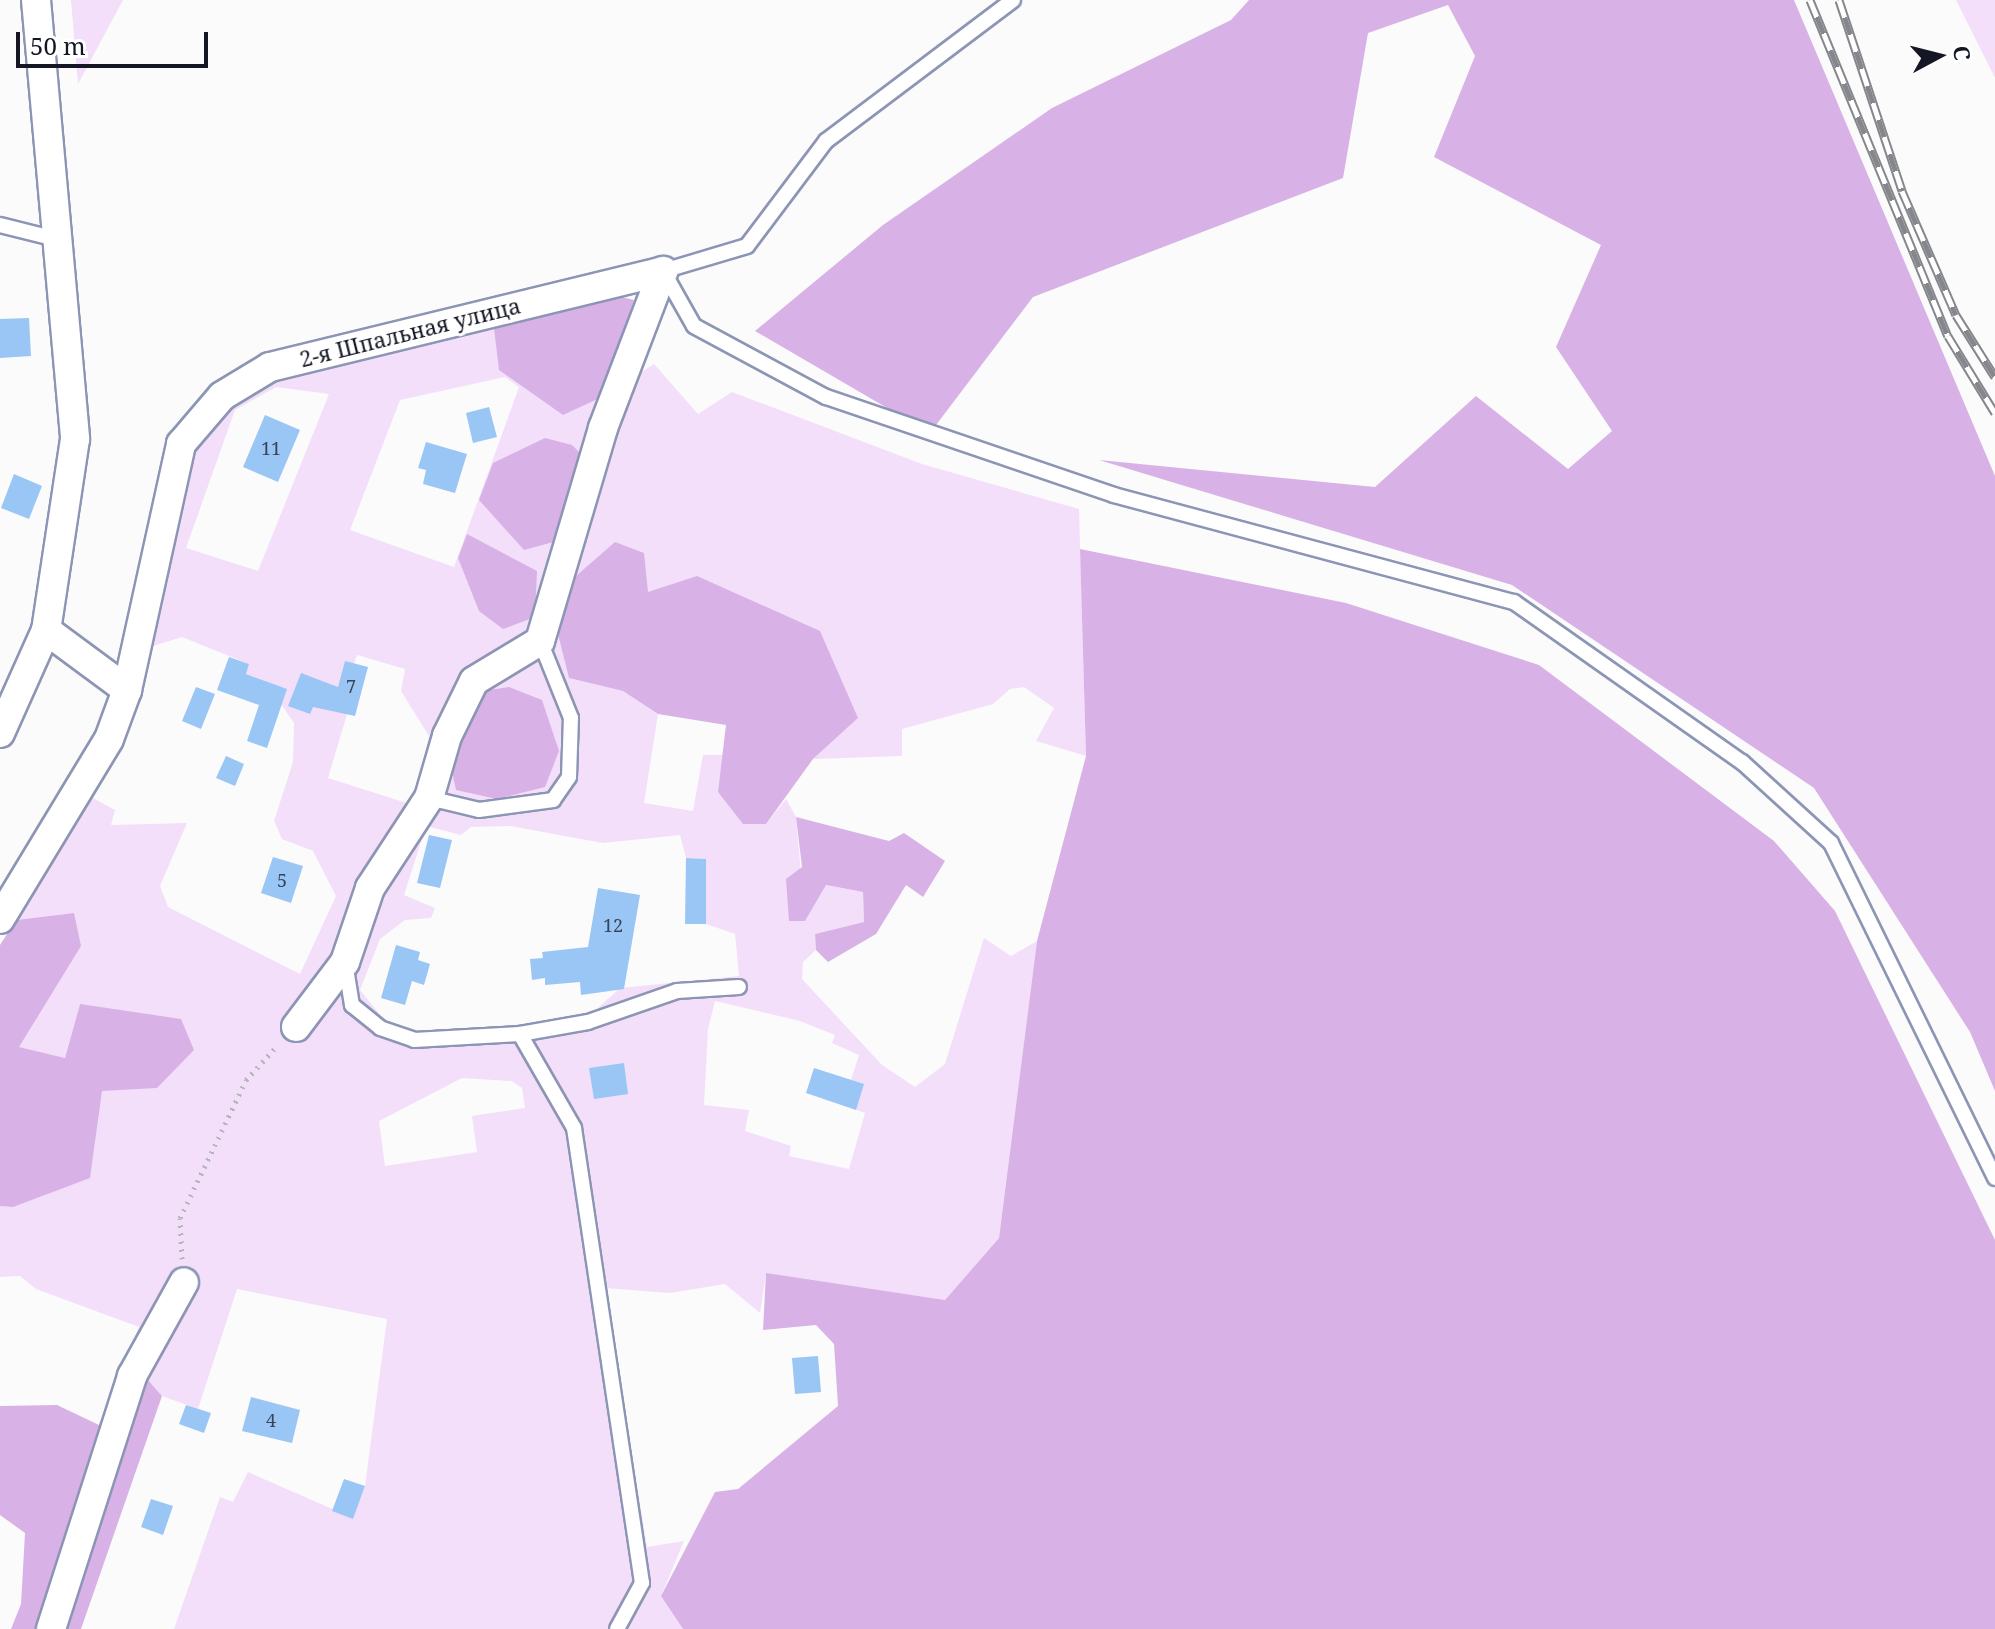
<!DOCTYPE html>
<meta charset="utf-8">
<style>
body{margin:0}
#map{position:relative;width:1995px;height:1629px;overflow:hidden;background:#fbfbfb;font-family:"Noto Serif",serif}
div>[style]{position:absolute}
.green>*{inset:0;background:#f3dffa}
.forest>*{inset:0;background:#d8b2e6}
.building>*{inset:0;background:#9ac6f5}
.path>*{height:5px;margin-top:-2.5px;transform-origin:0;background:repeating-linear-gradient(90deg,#b5b6ba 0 2px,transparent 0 8px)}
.roads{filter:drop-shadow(2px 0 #8d95b5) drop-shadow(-2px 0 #8d95b5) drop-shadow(0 2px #8d95b5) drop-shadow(0 -2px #8d95b5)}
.lane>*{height:14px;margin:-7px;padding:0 7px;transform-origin:7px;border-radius:7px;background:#fff}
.street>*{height:28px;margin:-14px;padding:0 14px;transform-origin:14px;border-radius:14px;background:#fff}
.rail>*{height:9px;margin-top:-4.5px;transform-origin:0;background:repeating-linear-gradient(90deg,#fff 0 18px,#85878d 0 36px);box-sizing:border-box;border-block:2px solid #85878d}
span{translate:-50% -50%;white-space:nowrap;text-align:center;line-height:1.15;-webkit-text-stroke:6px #fff;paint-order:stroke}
.number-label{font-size:18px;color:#364358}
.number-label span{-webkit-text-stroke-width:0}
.street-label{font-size:22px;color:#141723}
.north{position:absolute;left:1899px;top:16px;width:80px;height:80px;-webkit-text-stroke:6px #fff;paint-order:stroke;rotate:83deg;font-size:22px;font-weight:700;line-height:32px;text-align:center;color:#141723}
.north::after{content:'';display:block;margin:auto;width:28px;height:36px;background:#141723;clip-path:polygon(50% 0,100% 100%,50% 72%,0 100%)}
.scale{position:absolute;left:16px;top:32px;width:192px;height:36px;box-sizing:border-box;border:4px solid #141723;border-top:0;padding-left:10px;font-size:24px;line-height:28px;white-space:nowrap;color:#141723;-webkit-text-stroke:6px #fff;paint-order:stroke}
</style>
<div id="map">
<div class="green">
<i style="clip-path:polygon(71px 0,123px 0,78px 84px)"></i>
<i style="clip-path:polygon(1956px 0,1995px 0,1995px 78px)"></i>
<i style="clip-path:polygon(evenodd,493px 320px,602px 397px,654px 364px,698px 414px,732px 392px,922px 464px,1079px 509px,1086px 756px,1036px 741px,1054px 708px,1024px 687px,1010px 689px,993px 704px,902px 729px,902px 756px,813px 759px,858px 718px,569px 678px,623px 691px,658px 714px,644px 803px,693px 811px,703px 755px,723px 755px,718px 792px,766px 824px,786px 799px,796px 817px,805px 921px,825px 885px,863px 892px,864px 922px,815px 934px,816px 950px,803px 962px,802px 979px,882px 1065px,915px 1087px,945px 1064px,984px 938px,1011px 956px,1037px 941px,999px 1238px,945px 1300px,766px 1274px,760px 1313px,725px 1284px,670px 1293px,605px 1288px,647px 1547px,684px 1541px,661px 1596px,683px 1629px,174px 1629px,220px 1497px,233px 1502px,248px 1472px,353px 1518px,365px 1486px,387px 1319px,237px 1289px,198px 1409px,162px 1396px,148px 1380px,120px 1376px,139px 1327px,36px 1289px,20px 1276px,0 1277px,0 1206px,13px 1207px,102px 1090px,157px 1088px,80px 1004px,65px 1058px,18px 1047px,74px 913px,16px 920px,91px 797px,115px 810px,111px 825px,187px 823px,160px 886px,168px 907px,300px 974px,336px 896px,313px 851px,282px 839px,274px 821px,293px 762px,294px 723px,265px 681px,246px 674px,249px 664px,182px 637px,153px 646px,195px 449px,226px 404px,272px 378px,493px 320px,505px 377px,519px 387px,454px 567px,350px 530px,400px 400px,505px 377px,493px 320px,276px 387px,329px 394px,258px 571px,186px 548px,235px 410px,276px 387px,493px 320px,357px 655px,405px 669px,401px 691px,429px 736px,413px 805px,328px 778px,347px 714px,334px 703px,345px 662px,354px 664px,357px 655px,493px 320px,426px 826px,461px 835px,471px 827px,510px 826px,603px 843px,680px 835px,686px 858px,706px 859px,706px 924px,735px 934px,739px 976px,620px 988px,588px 1017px,518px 1029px,412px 1032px,386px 1022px,360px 990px,380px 939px,405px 920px,431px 918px,435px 908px,404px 895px,426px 826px,493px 320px,715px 1001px,800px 1021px,835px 1035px,832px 1043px,859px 1055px,843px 1105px,865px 1113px,849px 1169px,789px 1156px,791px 1146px,745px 1131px,749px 1110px,704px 1105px,708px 1029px,715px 1001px,493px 320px,462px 1078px,512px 1081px,522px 1088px,525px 1108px,472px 1116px,477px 1152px,385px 1166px,379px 1121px,462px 1078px)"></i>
</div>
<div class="forest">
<i style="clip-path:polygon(1249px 0,1794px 0,1995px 476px,1995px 1091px,1970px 1032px,1814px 788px,1512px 585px,1099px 460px,1375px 487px,1476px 396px,1568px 469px,1612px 431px,1556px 347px,1601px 245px,1434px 157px,1475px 56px,1448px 5px,1368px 33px,1343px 178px,1033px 297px,930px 433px,755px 331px,883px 225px,1052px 108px,1231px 20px)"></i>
<i style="clip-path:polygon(602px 292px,634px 300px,602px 397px,563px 415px,499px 370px,493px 320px)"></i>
<i style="clip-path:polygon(545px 438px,572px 445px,585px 458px,557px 541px,524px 550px,479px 500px,493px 463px)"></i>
<i style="clip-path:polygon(467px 534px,537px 571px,535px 617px,503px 629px,479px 611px,458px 558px)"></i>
<i style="clip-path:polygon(615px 542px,644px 553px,648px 592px,697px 576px,820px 631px,858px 718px,813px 759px,766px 824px,743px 824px,718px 792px,726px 725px,658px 714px,623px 691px,569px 678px,557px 630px,576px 576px)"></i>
<i style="clip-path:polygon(1080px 549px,1346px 603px,1539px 665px,1774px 841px,1835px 911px,1995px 1240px,1995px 1629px,683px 1629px,661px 1596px,715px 1492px,738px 1489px,838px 1406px,834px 1344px,816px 1325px,763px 1330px,766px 1273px,945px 1300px,999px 1238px,1037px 941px,1086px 756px)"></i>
<i style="clip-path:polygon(509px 687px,542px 700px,559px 751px,545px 787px,497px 799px,456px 790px,449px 758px,476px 692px)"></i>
<i style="clip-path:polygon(796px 817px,889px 841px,904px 833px,945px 861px,923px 897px,906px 885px,876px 934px,828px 962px,816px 950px,815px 934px,864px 922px,863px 892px,826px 885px,805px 921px,789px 921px,786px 879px,802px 867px)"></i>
<i style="clip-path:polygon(74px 913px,81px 946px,19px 1047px,65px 1058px,80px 1004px,181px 1019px,194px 1050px,157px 1088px,102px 1091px,90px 1178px,13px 1207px,0 1206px,0 945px,16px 920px)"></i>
<i style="clip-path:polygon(120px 1376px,148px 1380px,162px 1396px,81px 1629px,11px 1629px,21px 1604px,25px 1533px,0 1515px,0 1406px,57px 1405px,99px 1425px)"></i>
</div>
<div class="building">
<i style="clip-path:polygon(29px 318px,31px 356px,0 358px,0 319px)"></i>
<i style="clip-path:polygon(489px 407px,497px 437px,473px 443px,466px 413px)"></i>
<i style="clip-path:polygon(265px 415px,300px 430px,278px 482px,243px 467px)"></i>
<i style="clip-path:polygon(426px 442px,467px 454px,455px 493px,423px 484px,426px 470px,418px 468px)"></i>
<i style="clip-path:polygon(14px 474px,42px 486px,29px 519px,1px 508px)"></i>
<i style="clip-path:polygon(229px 657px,249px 664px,246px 674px,287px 689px,267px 748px,247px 741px,259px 705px,217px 690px)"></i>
<i style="clip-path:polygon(345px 661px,368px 667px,355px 716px,313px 707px,310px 714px,288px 706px,301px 673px,338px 687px)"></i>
<i style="clip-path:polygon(196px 687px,215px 694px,201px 729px,182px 721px)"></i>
<i style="clip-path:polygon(226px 756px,244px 764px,235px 786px,216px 778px)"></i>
<i style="clip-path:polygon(429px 835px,452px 840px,440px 888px,417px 883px)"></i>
<i style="clip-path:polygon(273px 857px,303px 866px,291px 903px,261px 893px)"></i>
<i style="clip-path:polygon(686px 858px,706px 859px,706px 924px,685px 924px)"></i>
<i style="clip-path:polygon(598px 888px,640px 895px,624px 989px,581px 995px,580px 982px,545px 985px,545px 978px,532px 980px,530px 959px,543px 958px,542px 952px,588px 947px)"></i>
<i style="clip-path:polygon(396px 945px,420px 952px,418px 960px,430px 964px,424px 985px,412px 981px,405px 1005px,381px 998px)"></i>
<i style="clip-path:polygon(624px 1063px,628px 1094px,594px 1099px,589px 1068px)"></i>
<i style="clip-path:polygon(814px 1068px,864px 1084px,856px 1110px,806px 1093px)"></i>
<i style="clip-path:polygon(818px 1356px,821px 1392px,795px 1394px,792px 1358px)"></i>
<i style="clip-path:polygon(251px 1397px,300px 1410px,292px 1443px,242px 1431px)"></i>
<i style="clip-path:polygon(186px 1405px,211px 1413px,204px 1433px,179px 1424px)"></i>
<i style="clip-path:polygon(344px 1479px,365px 1486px,353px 1519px,332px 1511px)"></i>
<i style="clip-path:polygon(151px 1499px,173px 1506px,163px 1535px,141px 1527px)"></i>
</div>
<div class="path">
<i style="left:182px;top:1259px;width:41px;rotate:-92.8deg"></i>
<i style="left:180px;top:1218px;width:153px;rotate:-64.4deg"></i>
<i style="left:246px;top:1080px;width:47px;rotate:-47.6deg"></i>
</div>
<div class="roads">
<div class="lane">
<i style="left:1013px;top:0;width:234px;rotate:143deg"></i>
<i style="left:826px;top:141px;width:131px;rotate:127deg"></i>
<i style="left:747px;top:246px;width:88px;rotate:163.4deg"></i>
<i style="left:663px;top:271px;width:63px;rotate:60.6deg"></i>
<i style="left:694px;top:326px;width:150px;rotate:28.3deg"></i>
<i style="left:826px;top:397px;width:304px;rotate:18.8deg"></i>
<i style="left:1114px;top:495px;width:414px;rotate:15deg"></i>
<i style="left:1514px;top:602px;width:279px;rotate:35.1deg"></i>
<i style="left:1742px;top:762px;width:120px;rotate:42.3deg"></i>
<i style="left:1831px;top:843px;width:373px;rotate:63.9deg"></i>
<i style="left:0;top:225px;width:62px;rotate:14deg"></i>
<i style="left:429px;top:798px;width:51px;rotate:13.5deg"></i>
<i style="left:479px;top:810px;width:75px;rotate:-7.7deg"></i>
<i style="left:553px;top:800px;width:28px;rotate:-55deg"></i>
<i style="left:569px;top:777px;width:59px;rotate:-88.1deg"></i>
<i style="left:571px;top:718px;width:83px;rotate:-111.9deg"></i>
<i style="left:345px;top:962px;width:44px;rotate:80.8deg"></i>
<i style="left:352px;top:1005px;width:36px;rotate:39deg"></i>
<i style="left:380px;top:1028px;width:36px;rotate:19deg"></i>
<i style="left:414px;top:1040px;width:106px;rotate:-3.2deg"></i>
<i style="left:520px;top:1034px;width:69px;rotate:-10deg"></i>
<i style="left:588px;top:1022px;width:94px;rotate:-19.2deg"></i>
<i style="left:677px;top:991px;width:62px;rotate:-3.7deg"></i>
<i style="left:520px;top:1034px;width:108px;rotate:60.1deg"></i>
<i style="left:574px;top:1128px;width:460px;rotate:81.5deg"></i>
<i style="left:642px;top:1583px;width:52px;rotate:118.5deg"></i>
</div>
<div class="street">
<i style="left:36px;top:0;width:441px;rotate:84.9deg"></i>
<i style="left:75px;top:439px;width:193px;rotate:98.6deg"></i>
<i style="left:46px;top:630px;width:101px;rotate:36.5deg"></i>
<i style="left:0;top:733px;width:113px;rotate:-65.9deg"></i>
<i style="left:0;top:919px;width:210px;rotate:-58.8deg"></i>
<i style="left:109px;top:739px;width:52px;rotate:-69.8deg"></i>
<i style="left:127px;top:690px;width:252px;rotate:-77.6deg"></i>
<i style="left:181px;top:444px;width:63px;rotate:-49.5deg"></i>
<i style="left:222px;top:396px;width:56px;rotate:-31.1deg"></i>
<i style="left:270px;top:367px;width:405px;rotate:-13.7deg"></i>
<i style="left:296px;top:1027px;width:81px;rotate:-53deg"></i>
<i style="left:345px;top:962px;width:78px;rotate:-71.3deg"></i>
<i style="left:370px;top:888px;width:108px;rotate:-56.8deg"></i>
<i style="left:429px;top:798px;width:65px;rotate:-73.8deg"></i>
<i style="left:447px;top:736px;width:61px;rotate:-63.9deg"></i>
<i style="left:474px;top:681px;width:77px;rotate:-31.2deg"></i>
<i style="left:540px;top:641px;width:222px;rotate:-73.5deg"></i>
<i style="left:603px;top:428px;width:168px;rotate:-69.1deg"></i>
<i style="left:51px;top:1629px;width:266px;rotate:-72.2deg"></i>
<i style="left:132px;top:1376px;width:107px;rotate:-61deg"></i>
</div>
</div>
<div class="rail">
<i style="left:1810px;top:0;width:363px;rotate:67.7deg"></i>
<i style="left:1948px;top:336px;width:90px;rotate:58.6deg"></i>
<i style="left:1839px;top:0;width:201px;rotate:71.7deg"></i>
<i style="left:1902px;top:191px;width:135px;rotate:66.5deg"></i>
<i style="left:1956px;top:315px;width:73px;rotate:57.8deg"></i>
</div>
<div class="number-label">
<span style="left:271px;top:448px">11</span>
<span style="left:351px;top:686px">7</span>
<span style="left:282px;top:880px">5</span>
<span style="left:613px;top:925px">12</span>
<span style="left:271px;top:1420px">4</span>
</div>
<div class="street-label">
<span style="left:410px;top:332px;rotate:-14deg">2-я Шпальная улица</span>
</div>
<div class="north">С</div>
<div class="scale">50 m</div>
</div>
